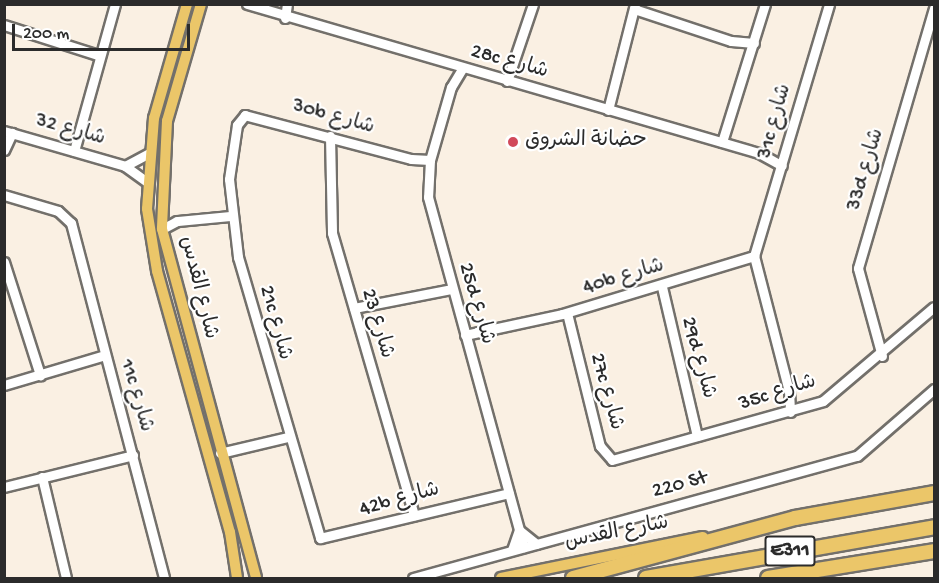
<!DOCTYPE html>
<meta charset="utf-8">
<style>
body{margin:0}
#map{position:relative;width:939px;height:583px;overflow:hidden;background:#faf0e3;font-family:"Gochi Hand","Playpen Sans Arabic",sans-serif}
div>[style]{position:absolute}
.roads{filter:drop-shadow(2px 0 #73706b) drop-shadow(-2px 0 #73706b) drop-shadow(0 2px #73706b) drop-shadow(0 -2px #73706b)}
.minor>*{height:9px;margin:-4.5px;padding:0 4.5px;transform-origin:4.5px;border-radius:4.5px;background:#fff}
.major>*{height:10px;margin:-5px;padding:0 5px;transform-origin:5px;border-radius:5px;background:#ebc669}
.highway>*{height:14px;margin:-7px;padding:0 7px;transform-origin:7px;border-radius:7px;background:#ebc669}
.dots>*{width:16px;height:16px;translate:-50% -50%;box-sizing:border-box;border:3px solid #fff;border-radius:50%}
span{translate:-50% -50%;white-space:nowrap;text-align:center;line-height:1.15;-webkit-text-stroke:4.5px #fff;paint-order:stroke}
.shield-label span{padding:2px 4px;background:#fff;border:2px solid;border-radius:4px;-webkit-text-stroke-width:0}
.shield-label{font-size:20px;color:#2b2b2b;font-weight:700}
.street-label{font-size:21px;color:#2b2b2b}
.poi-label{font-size:21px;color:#2b2b2b}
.left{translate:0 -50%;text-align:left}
.frame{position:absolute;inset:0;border:6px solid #2b2b2b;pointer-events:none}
.scale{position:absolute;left:12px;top:24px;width:178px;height:27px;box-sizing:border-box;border:3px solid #2b2b2b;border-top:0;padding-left:8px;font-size:18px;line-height:21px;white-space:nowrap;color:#2b2b2b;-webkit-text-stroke:4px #fff;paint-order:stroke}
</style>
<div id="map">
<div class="roads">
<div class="minor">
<i style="left:247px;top:4px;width:533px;rotate:16.23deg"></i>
<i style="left:759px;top:153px;width:26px;rotate:29deg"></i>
<i style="left:634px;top:9px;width:102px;rotate:18.3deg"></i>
<i style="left:731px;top:41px;width:23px;rotate:5deg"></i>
<i style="left:285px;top:18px;width:14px;rotate:-82deg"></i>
<i style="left:4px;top:25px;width:99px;rotate:17.7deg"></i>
<i style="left:462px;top:69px;width:21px;rotate:121deg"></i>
<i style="left:451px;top:87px;width:76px;rotate:106deg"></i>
<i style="left:430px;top:160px;width:37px;rotate:93deg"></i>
<i style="left:428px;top:197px;width:363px;rotate:74.7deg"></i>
<i style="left:507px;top:81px;width:81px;rotate:-71.3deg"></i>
<i style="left:608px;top:110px;width:109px;rotate:-75.7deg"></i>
<i style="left:4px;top:131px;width:126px;rotate:16.1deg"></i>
<i style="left:125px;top:166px;width:27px;rotate:36deg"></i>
<i style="left:330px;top:136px;width:97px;rotate:88.8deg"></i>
<i style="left:332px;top:233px;width:294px;rotate:73.8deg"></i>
<i style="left:722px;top:142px;width:145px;rotate:-72.7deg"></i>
<i style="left:4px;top:150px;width:19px;rotate:-65deg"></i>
<i style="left:74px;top:151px;width:153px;rotate:-74.4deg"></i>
<i style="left:430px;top:160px;width:19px;rotate:-177deg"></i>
<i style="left:411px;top:159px;width:172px;rotate:-165.2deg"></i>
<i style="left:245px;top:115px;width:13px;rotate:129deg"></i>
<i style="left:237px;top:125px;width:55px;rotate:98.4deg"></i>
<i style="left:229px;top:179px;width:79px;rotate:83.4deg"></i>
<i style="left:238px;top:257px;width:293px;rotate:73.7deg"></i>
<i style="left:320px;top:538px;width:194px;rotate:-13.4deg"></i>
<i style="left:125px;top:166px;width:27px;rotate:-28deg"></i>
<i style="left:4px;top:195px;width:56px;rotate:16.5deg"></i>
<i style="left:58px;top:211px;width:18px;rotate:43deg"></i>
<i style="left:71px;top:223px;width:367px;rotate:75.3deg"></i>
<i style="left:162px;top:229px;width:17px;rotate:-28deg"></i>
<i style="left:177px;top:221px;width:54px;rotate:-5.3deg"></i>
<i style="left:754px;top:256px;width:139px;rotate:75.5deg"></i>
<i style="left:789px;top:391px;width:21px;rotate:87deg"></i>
<i style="left:4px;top:262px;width:119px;rotate:72.3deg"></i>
<i style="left:662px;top:287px;width:153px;rotate:76.8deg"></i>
<i style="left:354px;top:308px;width:100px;rotate:-11deg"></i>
<i style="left:567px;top:313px;width:137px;rotate:76.1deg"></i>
<i style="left:600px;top:446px;width:18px;rotate:49deg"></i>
<i style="left:612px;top:460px;width:219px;rotate:-15.6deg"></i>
<i style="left:823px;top:401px;width:145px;rotate:-40.3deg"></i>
<i style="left:465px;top:335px;width:99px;rotate:-12.2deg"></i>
<i style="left:562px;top:314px;width:201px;rotate:-16.8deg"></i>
<i style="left:754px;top:256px;width:263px;rotate:-73.4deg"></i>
<i style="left:882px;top:356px;width:91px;rotate:-105.3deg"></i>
<i style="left:858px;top:268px;width:271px;rotate:-73.7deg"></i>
<i style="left:4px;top:385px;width:105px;rotate:-16.5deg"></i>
<i style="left:220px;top:453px;width:69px;rotate:-13.4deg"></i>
<i style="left:42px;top:477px;width:104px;rotate:76.6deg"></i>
<i style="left:4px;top:487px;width:133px;rotate:-13.9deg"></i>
<i style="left:512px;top:550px;width:21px;rotate:-71deg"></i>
<i style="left:519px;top:530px;width:22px;rotate:39deg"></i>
<i style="left:413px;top:578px;width:460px;rotate:-15.4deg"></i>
<i style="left:857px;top:456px;width:102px;rotate:-41deg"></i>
</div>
<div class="major">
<i style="left:187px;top:4px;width:119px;rotate:106.1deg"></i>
<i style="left:154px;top:118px;width:91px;rotate:94.4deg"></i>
<i style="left:147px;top:209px;width:63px;rotate:80.8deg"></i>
<i style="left:157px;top:271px;width:271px;rotate:74.4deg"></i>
<i style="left:230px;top:532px;width:47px;rotate:81.3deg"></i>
<i style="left:201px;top:4px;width:122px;rotate:106.2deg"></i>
<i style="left:167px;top:121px;width:108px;rotate:92.7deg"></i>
<i style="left:162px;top:229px;width:361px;rotate:74.9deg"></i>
<i style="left:501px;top:578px;width:206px;rotate:-11.5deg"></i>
</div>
<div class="highway">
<i style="left:573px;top:578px;width:230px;rotate:-15.1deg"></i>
<i style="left:795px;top:518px;width:141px;rotate:-10.2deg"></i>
<i style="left:646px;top:578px;width:292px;rotate:-10deg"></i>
<i style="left:768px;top:578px;width:168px;rotate:-9.2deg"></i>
</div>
</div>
<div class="dots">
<i style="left:513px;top:142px;background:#d1495b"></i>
</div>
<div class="shield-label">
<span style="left:790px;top:551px">E311</span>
</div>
<div class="street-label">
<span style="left:509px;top:63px;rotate:16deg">28c شارع</span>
<span style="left:333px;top:118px;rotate:16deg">30b شارع</span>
<span style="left:776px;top:122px;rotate:-74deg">31c شارع</span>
<span style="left:70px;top:131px;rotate:16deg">شارع 32</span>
<span style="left:867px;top:170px;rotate:-73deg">33d شارع</span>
<span style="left:624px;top:278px;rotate:-16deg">40b شارع</span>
<span style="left:197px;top:288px;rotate:76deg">شارع القدس</span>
<span style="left:475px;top:304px;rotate:74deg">25d شارع</span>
<span style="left:274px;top:323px;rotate:75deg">21c شارع</span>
<span style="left:376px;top:324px;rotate:74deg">شارع 23</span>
<span style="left:697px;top:358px;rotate:75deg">29d شارع</span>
<span style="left:605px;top:392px;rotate:75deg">27c شارع</span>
<span style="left:778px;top:394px;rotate:-17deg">35c شارع</span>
<span style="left:135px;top:396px;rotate:74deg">11c شارع</span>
<span style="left:680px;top:486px;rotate:-15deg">220 St</span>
<span style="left:400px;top:501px;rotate:-15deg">42b شارع</span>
<span style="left:617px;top:534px;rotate:-11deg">شارع القدس</span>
</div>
<div class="poi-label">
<span class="left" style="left:525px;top:142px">حضانة الشروق</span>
</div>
<div class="frame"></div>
<div class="scale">200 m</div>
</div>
